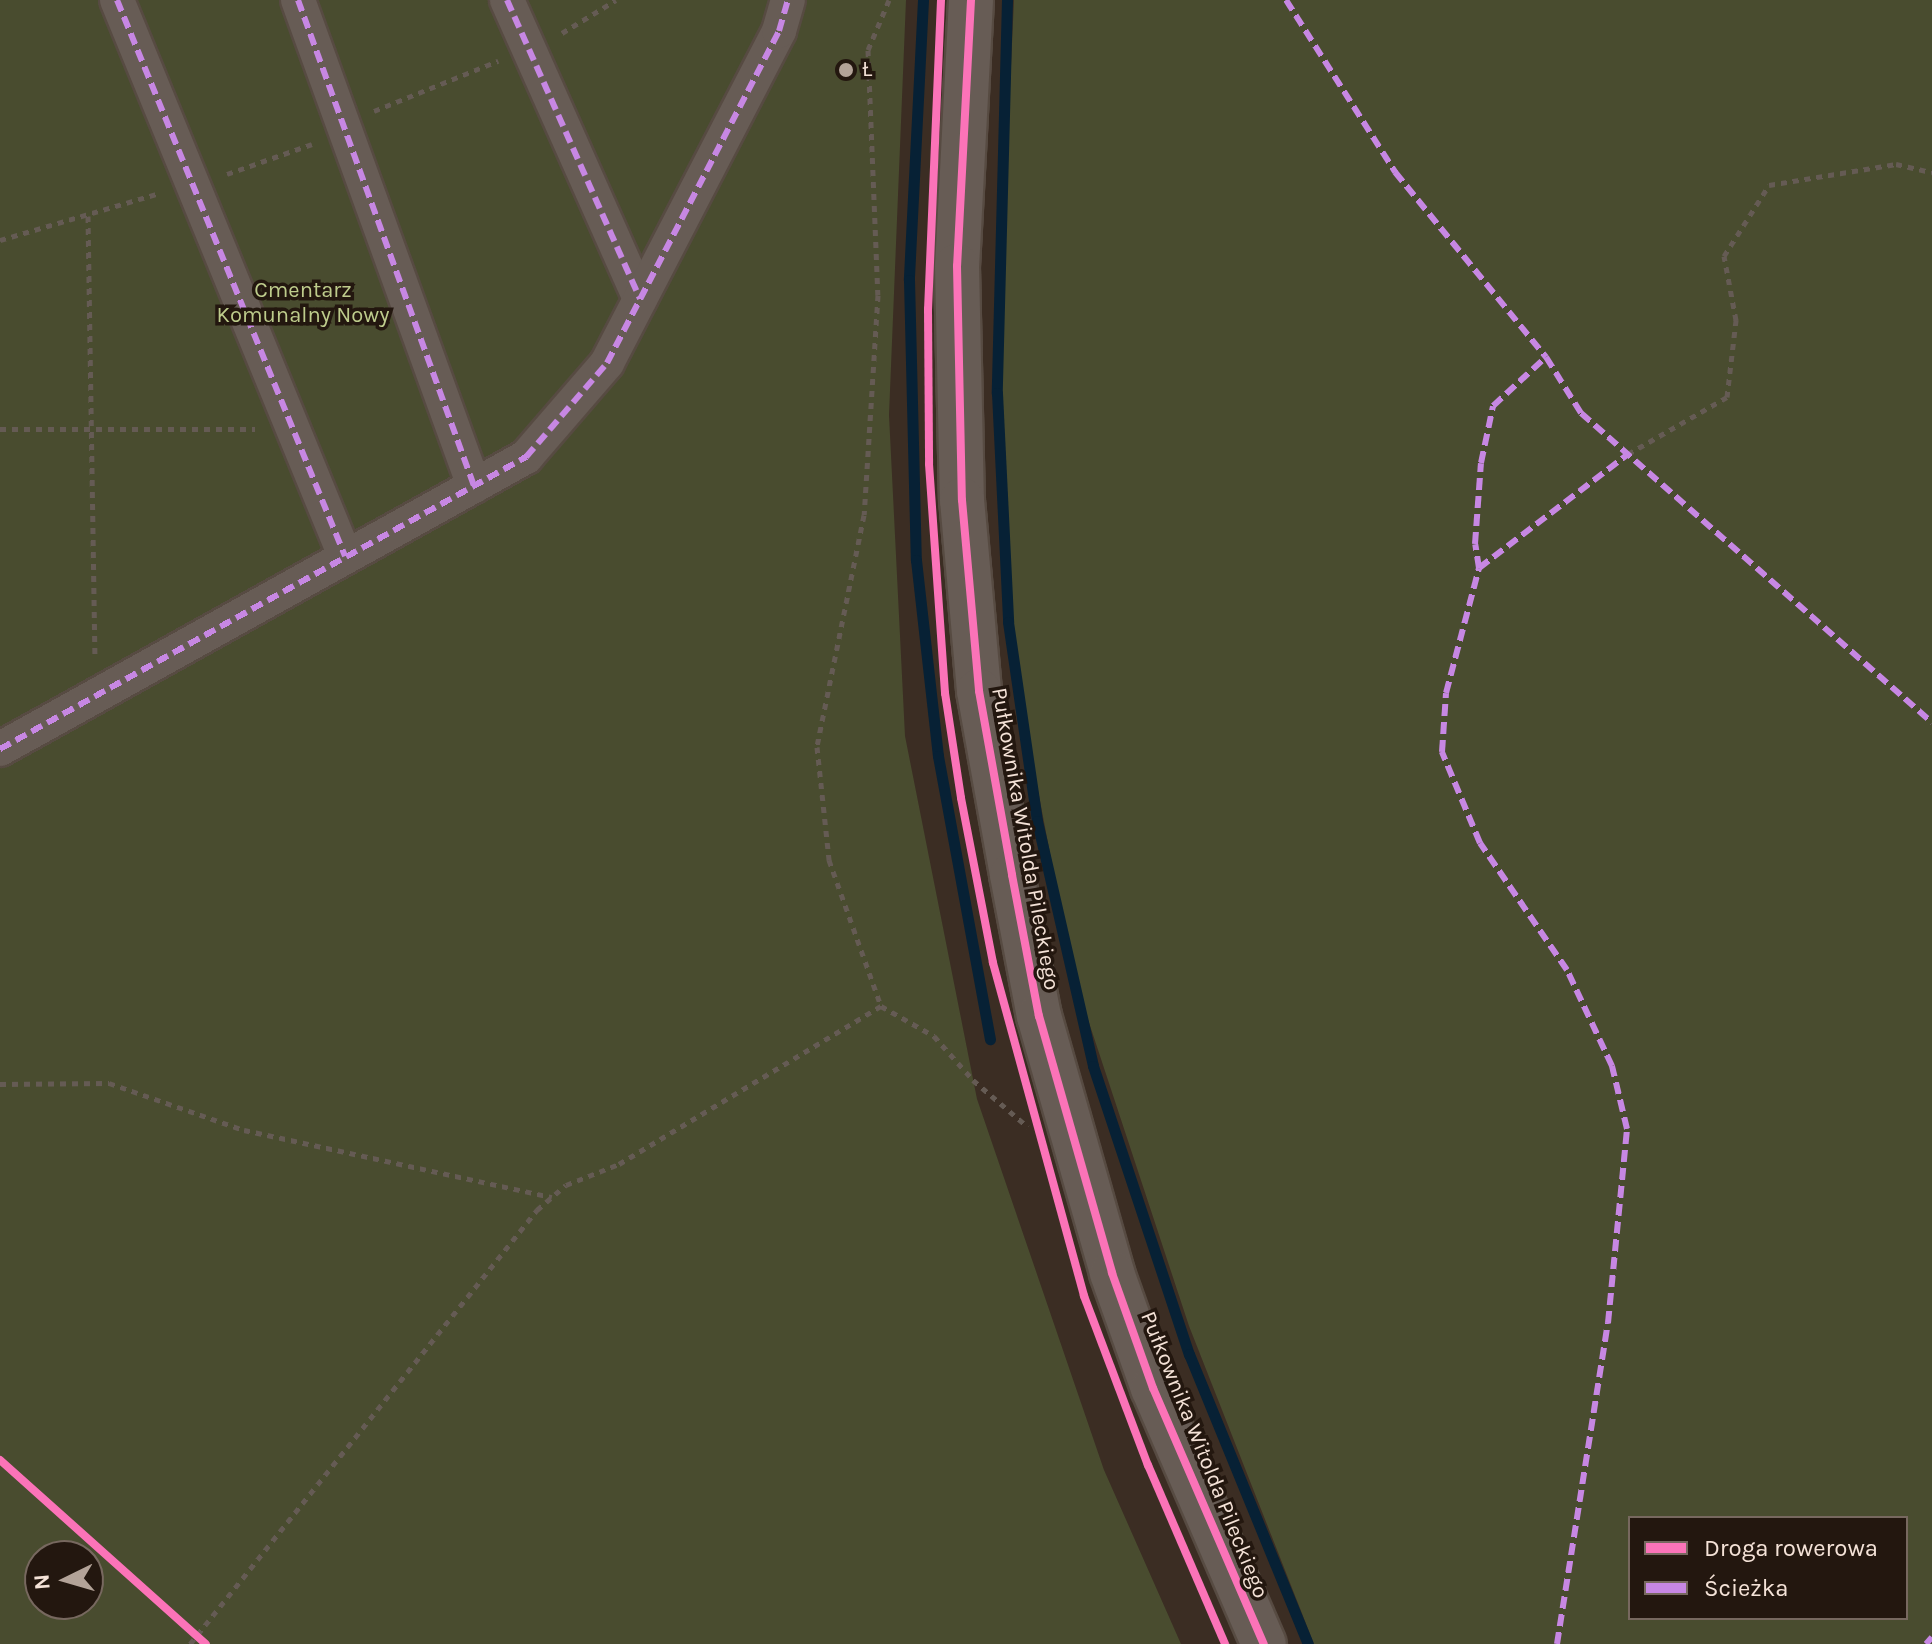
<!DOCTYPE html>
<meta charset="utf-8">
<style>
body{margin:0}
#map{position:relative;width:1932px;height:1644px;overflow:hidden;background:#3b2d23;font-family:Karla,sans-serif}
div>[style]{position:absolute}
.green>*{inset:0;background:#494c2f}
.stream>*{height:11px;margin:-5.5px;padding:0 5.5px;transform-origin:5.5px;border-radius:5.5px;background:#072135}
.path>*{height:5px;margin-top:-2.5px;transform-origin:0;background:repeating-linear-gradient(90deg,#655b54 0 6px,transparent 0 12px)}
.roads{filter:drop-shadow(2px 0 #574b42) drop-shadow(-2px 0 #574b42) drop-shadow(0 2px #574b42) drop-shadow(0 -2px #574b42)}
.pedestrian>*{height:34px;margin:-17px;padding:0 17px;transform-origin:17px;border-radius:17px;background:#675c55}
.tertiary>*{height:44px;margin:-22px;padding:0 22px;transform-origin:22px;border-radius:22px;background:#675c55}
.quiet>*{height:6px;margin-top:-3px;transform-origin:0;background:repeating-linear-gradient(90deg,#c787e3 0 12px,transparent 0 18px)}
.cycleway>*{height:8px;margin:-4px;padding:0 4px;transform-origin:4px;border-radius:4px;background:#fb73b8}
.dots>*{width:22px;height:22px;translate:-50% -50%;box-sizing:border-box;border:4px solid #23170f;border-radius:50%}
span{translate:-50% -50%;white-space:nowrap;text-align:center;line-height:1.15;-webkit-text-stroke:7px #23170f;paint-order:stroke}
.poi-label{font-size:22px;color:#f4e2d7}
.left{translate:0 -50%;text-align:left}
.park-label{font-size:22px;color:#becc8c}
.street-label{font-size:22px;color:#f4e2d7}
.legend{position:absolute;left:1628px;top:1516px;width:280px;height:104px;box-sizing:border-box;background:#23170f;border:2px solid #77685f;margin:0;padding:10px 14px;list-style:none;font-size:24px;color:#f4e2d7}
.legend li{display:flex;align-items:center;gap:16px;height:40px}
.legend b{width:40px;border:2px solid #77685f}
.north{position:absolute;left:24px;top:1540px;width:80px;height:80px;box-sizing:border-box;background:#23170f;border:2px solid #77685f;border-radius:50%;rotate:265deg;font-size:22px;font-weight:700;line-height:32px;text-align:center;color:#f4e2d7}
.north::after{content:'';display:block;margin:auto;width:28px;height:36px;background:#b3a398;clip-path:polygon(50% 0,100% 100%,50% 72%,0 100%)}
</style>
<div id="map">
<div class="green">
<i style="clip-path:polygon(evenodd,0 0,906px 0,889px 415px,905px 736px,977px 1099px,1104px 1470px,1181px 1644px,0 1644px,0 0,40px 1556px,88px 1556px,88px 1604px,40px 1604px,40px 1556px)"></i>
<i style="clip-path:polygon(evenodd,1014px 0,1932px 0,1932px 1644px,1314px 1644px,1189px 1326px,1073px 974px,1016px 675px,999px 328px,1014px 0,1906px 1518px,1906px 1618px,1630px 1618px,1630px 1518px,1906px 1518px)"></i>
</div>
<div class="stream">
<i style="left:923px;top:0;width:280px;rotate:92.9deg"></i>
<i style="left:909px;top:280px;width:280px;rotate:88.6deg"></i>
<i style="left:916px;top:560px;width:197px;rotate:83.6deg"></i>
<i style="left:938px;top:756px;width:288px;rotate:79.6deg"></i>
<i style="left:1007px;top:0;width:393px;rotate:91.5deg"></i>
<i style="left:997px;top:393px;width:229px;rotate:87.2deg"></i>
<i style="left:1008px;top:622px;width:201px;rotate:81.7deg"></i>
<i style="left:1037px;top:821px;width:251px;rotate:77.1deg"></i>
<i style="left:1093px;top:1066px;width:304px;rotate:71.6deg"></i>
<i style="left:1189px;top:1354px;width:313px;rotate:67.7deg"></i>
</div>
<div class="path">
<i style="left:889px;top:0;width:54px;rotate:112.8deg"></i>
<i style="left:868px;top:50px;width:245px;rotate:87.7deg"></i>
<i style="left:878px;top:295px;width:220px;rotate:93.6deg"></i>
<i style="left:864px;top:515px;width:237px;rotate:101.5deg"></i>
<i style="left:817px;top:747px;width:114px;rotate:83.9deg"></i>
<i style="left:829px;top:860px;width:155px;rotate:70.4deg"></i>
<i style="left:881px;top:1006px;width:61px;rotate:29.5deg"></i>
<i style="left:934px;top:1036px;width:59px;rotate:48.4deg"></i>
<i style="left:973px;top:1080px;width:72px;rotate:40.5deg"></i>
<i style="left:562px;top:33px;width:63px;rotate:-31.4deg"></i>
<i style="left:374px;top:111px;width:134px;rotate:-22deg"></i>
<i style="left:227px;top:174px;width:90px;rotate:-19.4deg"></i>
<i style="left:88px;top:216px;width:438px;rotate:89.1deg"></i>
<i style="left:0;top:240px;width:167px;rotate:-16.4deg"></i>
<i style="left:0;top:429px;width:255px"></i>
<i style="left:1628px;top:454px;width:114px;rotate:-29.9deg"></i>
<i style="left:1727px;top:397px;width:78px;rotate:-83.3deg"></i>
<i style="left:1736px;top:320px;width:65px;rotate:-100.6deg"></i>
<i style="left:1724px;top:256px;width:84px;rotate:-57.6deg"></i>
<i style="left:1769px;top:185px;width:129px;rotate:-9.4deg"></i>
<i style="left:1896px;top:164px;width:37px;rotate:13deg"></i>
<i style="left:0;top:1084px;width:109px;rotate:-0.5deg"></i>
<i style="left:109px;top:1083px;width:143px;rotate:19.2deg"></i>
<i style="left:244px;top:1130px;width:315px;rotate:12.3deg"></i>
<i style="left:190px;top:1644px;width:556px;rotate:-51.36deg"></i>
<i style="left:537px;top:1210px;width:38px;rotate:-41deg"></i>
<i style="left:566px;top:1185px;width:57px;rotate:-21.6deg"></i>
<i style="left:619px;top:1164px;width:306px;rotate:-31.1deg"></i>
</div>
<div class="roads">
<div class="pedestrian">
<i style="left:117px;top:0;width:601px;rotate:67.7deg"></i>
<i style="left:298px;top:0;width:517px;rotate:70.09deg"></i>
<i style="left:507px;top:0;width:327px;rotate:66deg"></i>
<i style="left:0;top:749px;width:602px;rotate:-29.04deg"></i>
<i style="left:526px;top:457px;width:124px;rotate:-49.2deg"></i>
<i style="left:607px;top:363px;width:374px;rotate:-62.6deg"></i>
<i style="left:779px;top:31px;width:32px;rotate:-74deg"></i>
</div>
<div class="tertiary">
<i style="left:971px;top:0;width:266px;rotate:93deg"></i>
<i style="left:957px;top:266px;width:234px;rotate:88.8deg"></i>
<i style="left:962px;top:500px;width:192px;rotate:84.9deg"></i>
<i style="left:979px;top:691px;width:187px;rotate:79.8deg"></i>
<i style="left:1012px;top:875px;width:144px;rotate:79.2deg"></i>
<i style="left:1039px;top:1016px;width:267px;rotate:74.1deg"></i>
<i style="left:1112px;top:1273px;width:122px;rotate:70.4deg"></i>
<i style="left:1153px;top:1388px;width:279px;rotate:66.6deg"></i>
</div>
</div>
<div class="quiet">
<i style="left:117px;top:0;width:601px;rotate:67.7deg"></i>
<i style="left:298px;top:0;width:517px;rotate:70.09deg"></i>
<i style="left:507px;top:0;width:327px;rotate:66deg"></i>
<i style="left:1286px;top:0;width:204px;rotate:57.6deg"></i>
<i style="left:1395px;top:172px;width:239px;rotate:50.8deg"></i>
<i style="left:1546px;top:357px;width:66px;rotate:58deg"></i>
<i style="left:1581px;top:413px;width:468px;rotate:41.4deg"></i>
<i style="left:1479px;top:568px;width:24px;rotate:-99deg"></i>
<i style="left:1475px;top:544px;width:81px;rotate:-85.8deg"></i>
<i style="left:1481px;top:463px;width:58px;rotate:-78.1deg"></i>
<i style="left:1493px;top:406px;width:72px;rotate:-42.8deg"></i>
<i style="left:0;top:749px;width:602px;rotate:-29.04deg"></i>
<i style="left:526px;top:457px;width:124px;rotate:-49.2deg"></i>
<i style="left:607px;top:363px;width:374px;rotate:-62.6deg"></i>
<i style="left:779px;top:31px;width:32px;rotate:-74deg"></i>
<i style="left:1557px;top:1644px;width:325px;rotate:-81deg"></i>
<i style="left:1608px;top:1323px;width:195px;rotate:-84.4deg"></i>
<i style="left:1627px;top:1129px;width:65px;rotate:-103.4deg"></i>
<i style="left:1612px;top:1066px;width:106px;rotate:-115.1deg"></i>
<i style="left:1567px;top:970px;width:154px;rotate:-124.4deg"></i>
<i style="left:1480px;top:843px;width:99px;rotate:-112.7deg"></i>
<i style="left:1442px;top:752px;width:59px;rotate:-86.1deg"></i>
<i style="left:1446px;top:693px;width:129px;rotate:-75.2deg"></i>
<i style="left:1479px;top:568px;width:188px;rotate:-37.4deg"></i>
<i style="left:1926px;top:1644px;width:9px;rotate:-49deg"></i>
</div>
<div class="cycleway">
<i style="left:941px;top:0;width:309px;rotate:92.4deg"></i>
<i style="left:928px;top:309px;width:155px;rotate:89.6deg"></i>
<i style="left:929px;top:464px;width:230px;rotate:86deg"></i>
<i style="left:945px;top:693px;width:106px;rotate:81.3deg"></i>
<i style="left:961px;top:798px;width:168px;rotate:79deg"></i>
<i style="left:993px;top:963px;width:345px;rotate:74.7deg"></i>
<i style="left:1084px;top:1296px;width:181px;rotate:69.3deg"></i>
<i style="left:1148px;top:1465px;width:195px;rotate:66.7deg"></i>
<i style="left:971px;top:0;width:266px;rotate:93deg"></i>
<i style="left:957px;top:266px;width:234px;rotate:88.8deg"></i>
<i style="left:962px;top:500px;width:192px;rotate:84.9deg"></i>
<i style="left:979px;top:691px;width:187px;rotate:79.8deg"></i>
<i style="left:1012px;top:875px;width:144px;rotate:79.2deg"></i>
<i style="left:1039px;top:1016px;width:267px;rotate:74.1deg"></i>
<i style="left:1112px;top:1273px;width:122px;rotate:70.4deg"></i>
<i style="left:1153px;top:1388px;width:279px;rotate:66.6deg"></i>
<i style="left:0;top:1460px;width:276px;rotate:41.8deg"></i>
</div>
<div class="dots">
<i style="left:846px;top:70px;background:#b3a398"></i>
</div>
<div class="poi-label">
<span class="left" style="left:862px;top:70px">Ł</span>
</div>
<div class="park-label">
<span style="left:303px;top:303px">Cmentarz<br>Komunalny Nowy</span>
</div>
<div class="street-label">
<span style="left:1025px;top:839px;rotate:80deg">Pułkownika Witolda Pileckiego</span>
<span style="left:1204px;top:1455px;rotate:68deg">Pułkownika Witolda Pileckiego</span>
</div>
<ul class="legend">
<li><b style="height:10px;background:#fb73b8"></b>Droga rowerowa</li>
<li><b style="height:10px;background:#c787e3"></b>Ścieżka</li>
</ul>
<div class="north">N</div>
</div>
